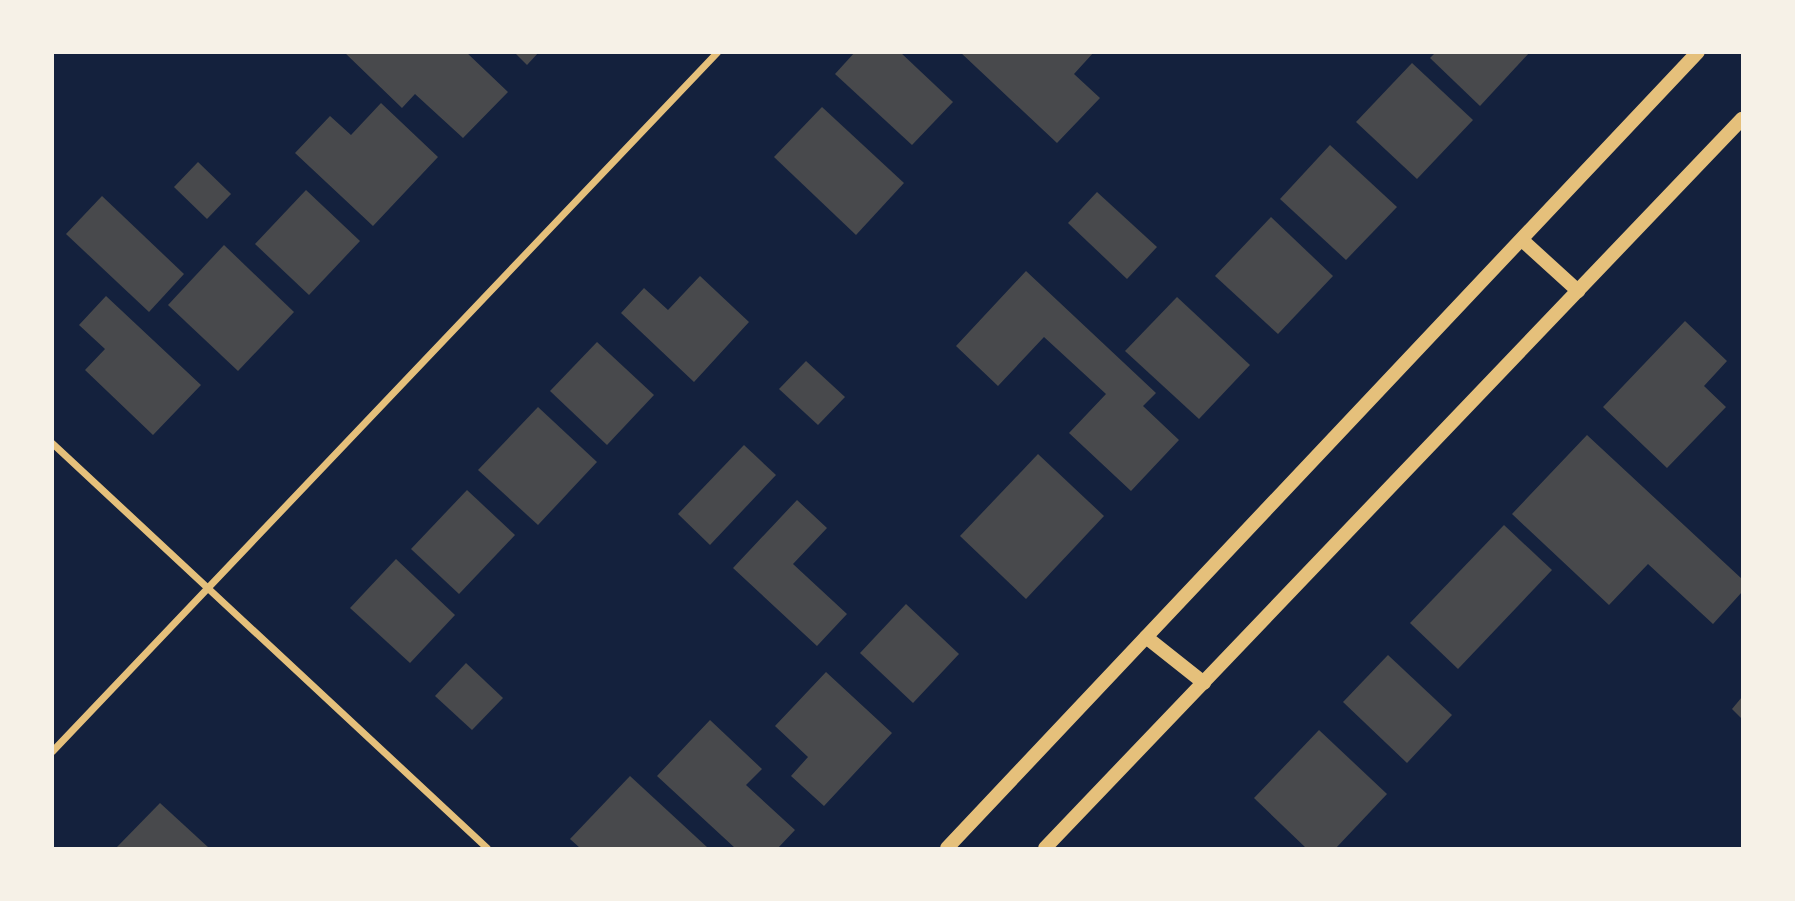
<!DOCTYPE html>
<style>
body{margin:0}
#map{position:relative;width:1795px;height:901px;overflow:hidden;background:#14213d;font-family:"Asap Condensed",sans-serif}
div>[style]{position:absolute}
.building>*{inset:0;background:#48494c}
.minor>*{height:7px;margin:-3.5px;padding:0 3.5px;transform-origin:3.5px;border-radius:3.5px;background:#e5c07b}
.secondary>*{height:14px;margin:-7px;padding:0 7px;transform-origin:7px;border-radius:7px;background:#e5c07b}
span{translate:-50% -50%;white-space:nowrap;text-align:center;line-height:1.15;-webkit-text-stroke:6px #f6f1e7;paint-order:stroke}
.frame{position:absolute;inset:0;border:54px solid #f6f1e7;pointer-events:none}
</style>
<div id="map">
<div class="building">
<i style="clip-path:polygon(344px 52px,466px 52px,508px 92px,463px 138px,415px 94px,402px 108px)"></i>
<i style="clip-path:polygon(514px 52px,539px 52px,527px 65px)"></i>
<i style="clip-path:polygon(855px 52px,900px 52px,953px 102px,912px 145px,835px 74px)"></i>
<i style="clip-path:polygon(960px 52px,1094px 52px,1074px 74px,1100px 98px,1057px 143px)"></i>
<i style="clip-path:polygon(1436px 52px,1530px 52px,1480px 106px,1430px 58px)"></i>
<i style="clip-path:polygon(1412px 63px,1473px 120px,1417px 179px,1356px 122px)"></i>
<i style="clip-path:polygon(381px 103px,438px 157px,373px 226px,295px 153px,330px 116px,351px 135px)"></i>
<i style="clip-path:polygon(822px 107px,904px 183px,856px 235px,774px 157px)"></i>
<i style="clip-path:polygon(1330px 145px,1397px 207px,1346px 260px,1280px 199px)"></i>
<i style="clip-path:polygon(198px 162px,231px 194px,207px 219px,174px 187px)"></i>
<i style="clip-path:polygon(306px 190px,360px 241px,309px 295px,255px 244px)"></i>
<i style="clip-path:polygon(1097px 192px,1157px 247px,1127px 279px,1068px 223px)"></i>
<i style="clip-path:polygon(102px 196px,184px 274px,149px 312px,66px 234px)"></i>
<i style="clip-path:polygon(1271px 217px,1333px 276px,1278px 334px,1215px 276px)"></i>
<i style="clip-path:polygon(224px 245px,294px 312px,238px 371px,168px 305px)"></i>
<i style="clip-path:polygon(1026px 271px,1156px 393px,1143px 406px,1179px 440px,1131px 491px,1069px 433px,1106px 394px,1044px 337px,998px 386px,956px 346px)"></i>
<i style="clip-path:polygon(700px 276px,749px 322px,694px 382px,621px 313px,644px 288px,668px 310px)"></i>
<i style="clip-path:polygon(106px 296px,201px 385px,153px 435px,85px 370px,105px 349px,79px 325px)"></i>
<i style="clip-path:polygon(1177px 297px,1250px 365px,1199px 419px,1125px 351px)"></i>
<i style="clip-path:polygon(1685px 321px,1727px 361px,1704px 386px,1726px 407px,1667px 468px,1603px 407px)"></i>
<i style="clip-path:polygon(597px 342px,654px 395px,607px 445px,550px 391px)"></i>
<i style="clip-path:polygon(806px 361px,845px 397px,818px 425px,779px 389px)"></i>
<i style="clip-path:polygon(538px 407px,597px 462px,538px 525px,478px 470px)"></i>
<i style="clip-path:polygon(1587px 435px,1742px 579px,1742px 592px,1713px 624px,1648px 564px,1609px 605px,1512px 514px)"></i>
<i style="clip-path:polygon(744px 445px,776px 475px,710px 545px,678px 514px)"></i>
<i style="clip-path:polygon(1038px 454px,1104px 516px,1026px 599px,960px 536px)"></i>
<i style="clip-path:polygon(467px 490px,515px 535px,459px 594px,411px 549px)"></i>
<i style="clip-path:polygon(797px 500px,827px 528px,793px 564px,847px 614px,817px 646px,733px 568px)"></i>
<i style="clip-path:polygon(1504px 525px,1552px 570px,1458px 669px,1410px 623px)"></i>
<i style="clip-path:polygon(396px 559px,455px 615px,410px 663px,350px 608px)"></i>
<i style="clip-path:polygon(906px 604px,959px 654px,913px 703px,860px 653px)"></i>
<i style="clip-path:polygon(1388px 655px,1452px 715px,1407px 763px,1343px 702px)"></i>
<i style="clip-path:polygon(466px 663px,503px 698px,472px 730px,435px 696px)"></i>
<i style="clip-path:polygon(826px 672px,892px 733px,824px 806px,791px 776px,808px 757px,775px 726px)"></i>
<i style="clip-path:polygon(1742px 697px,1742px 719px,1732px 709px)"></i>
<i style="clip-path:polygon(710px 720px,762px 769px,746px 785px,795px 830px,778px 848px,735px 848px,657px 776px)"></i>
<i style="clip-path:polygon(1319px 730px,1387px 794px,1336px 848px,1306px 848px,1254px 798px)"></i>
<i style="clip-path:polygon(630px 776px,708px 848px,580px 848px,570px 839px)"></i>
<i style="clip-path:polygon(160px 803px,209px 848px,116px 848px)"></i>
</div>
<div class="minor">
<i style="left:52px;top:443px;width:594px;rotate:42.95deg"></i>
<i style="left:52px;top:751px;width:965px;rotate:-46.43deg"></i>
</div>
<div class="secondary">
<i style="left:1522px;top:240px;width:76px;rotate:42.3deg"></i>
<i style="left:1146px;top:637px;width:74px;rotate:38.4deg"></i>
<i style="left:947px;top:848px;width:1094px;rotate:-46.67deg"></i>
<i style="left:1045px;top:848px;width:1009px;rotate:-46.29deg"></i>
</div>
<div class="frame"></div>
</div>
